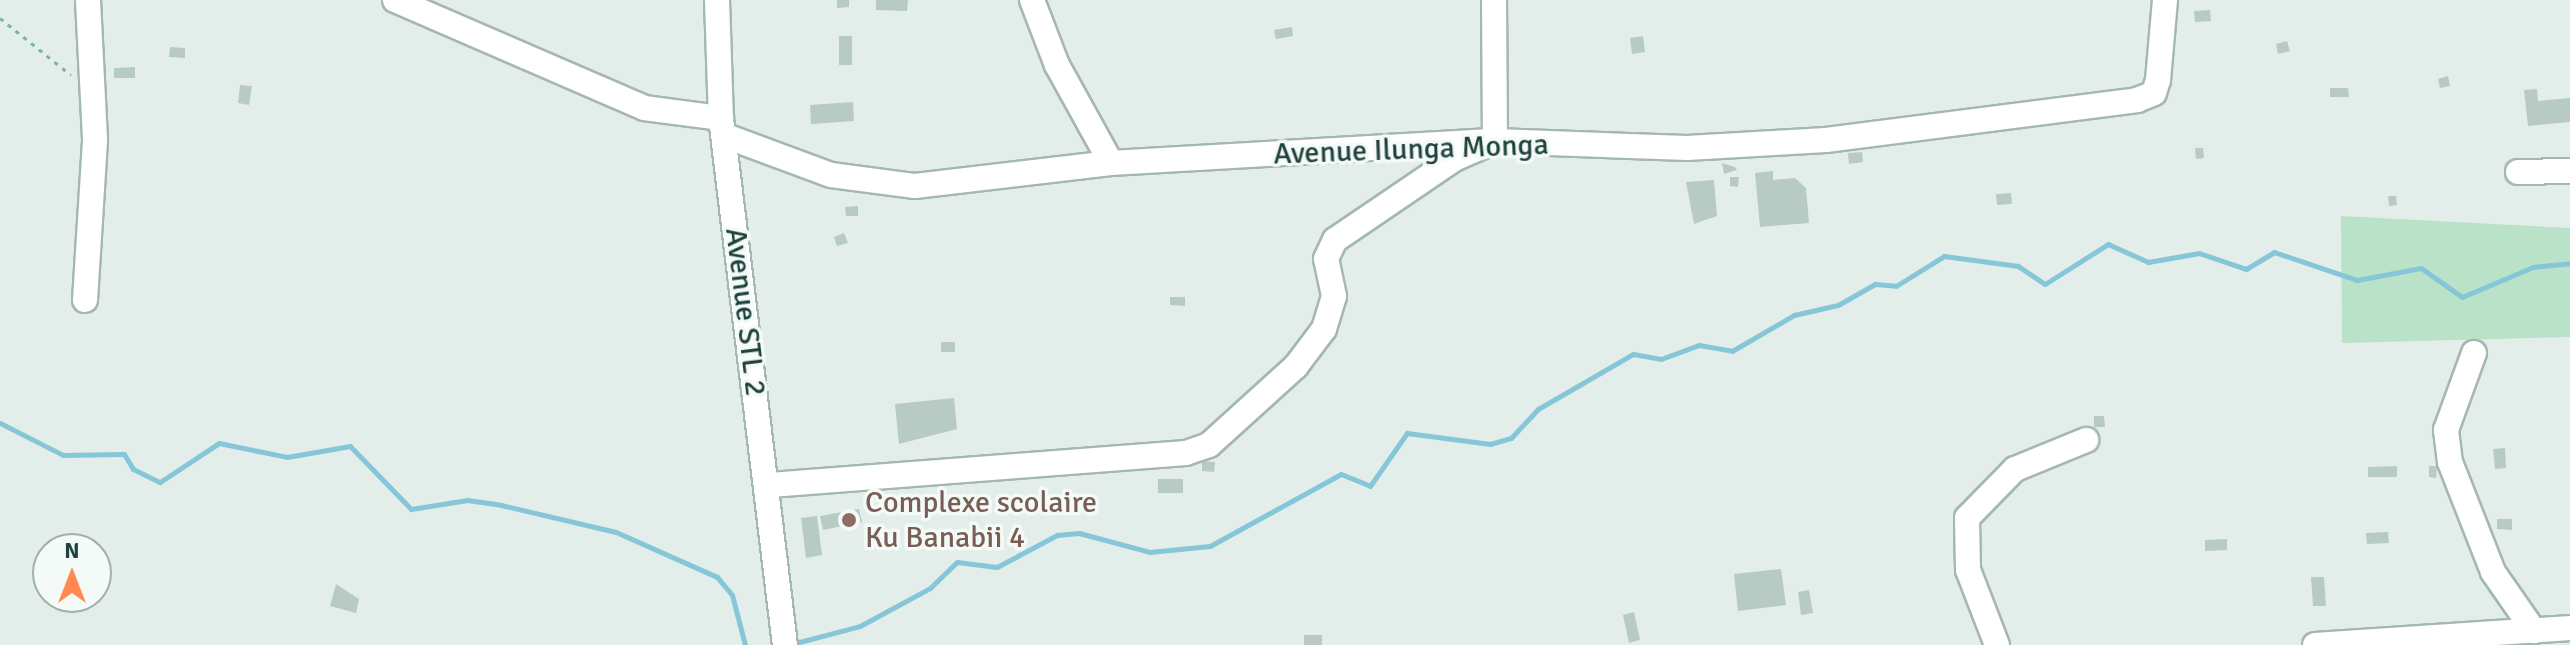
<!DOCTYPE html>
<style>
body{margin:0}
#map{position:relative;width:2570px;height:645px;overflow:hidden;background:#e3eeea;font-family:Signika,sans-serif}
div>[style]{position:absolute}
.green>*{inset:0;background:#bae2c8}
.stream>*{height:5px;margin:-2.5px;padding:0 2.5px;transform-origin:2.5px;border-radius:2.5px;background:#86c6d9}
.building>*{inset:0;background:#b8cac4}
.path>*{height:3px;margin-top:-1.5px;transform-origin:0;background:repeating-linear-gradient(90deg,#80b6a9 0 4px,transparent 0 10px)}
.roads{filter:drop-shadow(2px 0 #a5b7b2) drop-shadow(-2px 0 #a5b7b2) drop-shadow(0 2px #a5b7b2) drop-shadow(0 -2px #a5b7b2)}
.minor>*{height:24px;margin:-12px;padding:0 12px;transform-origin:12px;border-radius:12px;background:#fff}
.dots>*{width:22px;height:22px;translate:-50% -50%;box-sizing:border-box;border:4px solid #f4faf8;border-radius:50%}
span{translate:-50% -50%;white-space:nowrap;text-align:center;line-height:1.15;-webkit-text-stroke:7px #f4faf8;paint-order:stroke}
.street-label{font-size:30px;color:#20423c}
.education-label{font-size:30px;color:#785e54}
.left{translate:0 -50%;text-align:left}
.north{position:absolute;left:32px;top:533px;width:80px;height:80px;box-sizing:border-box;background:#f4faf8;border:2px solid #9fb0ad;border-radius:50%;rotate:0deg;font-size:22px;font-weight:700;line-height:32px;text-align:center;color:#20423c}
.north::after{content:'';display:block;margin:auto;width:28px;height:36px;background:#ff8951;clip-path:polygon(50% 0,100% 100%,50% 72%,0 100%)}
</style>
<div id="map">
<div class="green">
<i style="clip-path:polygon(2341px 216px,2570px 228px,2570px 337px,2342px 343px)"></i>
</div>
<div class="stream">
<i style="left:0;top:423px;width:71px;rotate:26.9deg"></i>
<i style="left:63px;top:455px;width:61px;rotate:-0.9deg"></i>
<i style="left:124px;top:454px;width:17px;rotate:59deg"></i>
<i style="left:133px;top:469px;width:30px;rotate:26deg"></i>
<i style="left:160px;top:482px;width:71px;rotate:-33.5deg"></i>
<i style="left:219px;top:443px;width:69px;rotate:11.6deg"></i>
<i style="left:287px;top:457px;width:64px;rotate:-9.9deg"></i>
<i style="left:350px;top:446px;width:88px;rotate:45.9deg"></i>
<i style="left:411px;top:509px;width:57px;rotate:-9.1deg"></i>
<i style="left:467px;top:500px;width:34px;rotate:8deg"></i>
<i style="left:501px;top:505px;width:118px;rotate:13.2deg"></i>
<i style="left:616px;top:532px;width:111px;rotate:24deg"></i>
<i style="left:717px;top:577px;width:23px;rotate:50deg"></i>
<i style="left:732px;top:595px;width:52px;rotate:75.4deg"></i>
<i style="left:792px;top:644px;width:70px;rotate:-14.8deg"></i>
<i style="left:860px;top:626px;width:80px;rotate:-28.5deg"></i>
<i style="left:930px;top:588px;width:37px;rotate:-44deg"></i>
<i style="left:957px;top:562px;width:40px;rotate:7.1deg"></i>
<i style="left:997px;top:567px;width:68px;rotate:-28.1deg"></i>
<i style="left:1057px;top:535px;width:22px;rotate:-5deg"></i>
<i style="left:1079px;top:533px;width:73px;rotate:15deg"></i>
<i style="left:1150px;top:552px;width:60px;rotate:-5.7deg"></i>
<i style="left:1210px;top:546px;width:149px;rotate:-28.8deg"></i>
<i style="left:1341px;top:474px;width:31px;rotate:22deg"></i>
<i style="left:1370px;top:486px;width:65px;rotate:-55.1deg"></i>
<i style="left:1407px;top:433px;width:84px;rotate:7.5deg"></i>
<i style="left:1490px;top:444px;width:22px;rotate:-16deg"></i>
<i style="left:1511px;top:438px;width:40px;rotate:-47deg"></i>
<i style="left:1538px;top:409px;width:110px;rotate:-30.1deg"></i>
<i style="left:1633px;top:354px;width:28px;rotate:10deg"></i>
<i style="left:1661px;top:359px;width:40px;rotate:-20.2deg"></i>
<i style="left:1699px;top:345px;width:34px;rotate:10deg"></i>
<i style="left:1732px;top:351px;width:72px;rotate:-30.1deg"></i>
<i style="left:1794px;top:315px;width:45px;rotate:-12.8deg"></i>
<i style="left:1838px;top:305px;width:43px;rotate:-29.6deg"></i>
<i style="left:1875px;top:284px;width:21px;rotate:5deg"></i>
<i style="left:1896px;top:286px;width:57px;rotate:-32deg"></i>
<i style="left:1944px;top:256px;width:75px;rotate:7.7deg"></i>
<i style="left:2018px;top:266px;width:32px;rotate:34deg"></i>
<i style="left:2045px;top:284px;width:75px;rotate:-32.4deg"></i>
<i style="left:2108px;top:244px;width:44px;rotate:24.2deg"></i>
<i style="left:2148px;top:262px;width:52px;rotate:-10deg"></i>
<i style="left:2199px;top:253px;width:50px;rotate:18.8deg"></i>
<i style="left:2246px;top:269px;width:33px;rotate:-31deg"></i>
<i style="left:2274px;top:252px;width:88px;rotate:18.6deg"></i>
<i style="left:2357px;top:280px;width:65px;rotate:-10.6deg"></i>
<i style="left:2421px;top:268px;width:50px;rotate:35.3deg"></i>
<i style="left:2462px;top:297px;width:77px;rotate:-22.9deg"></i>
<i style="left:2533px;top:267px;width:37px;rotate:-6deg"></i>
</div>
<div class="building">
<i style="clip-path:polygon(837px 0,849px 0,849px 7px,837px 8px)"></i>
<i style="clip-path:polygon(876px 0,908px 0,907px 11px,876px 10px)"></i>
<i style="clip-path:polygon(2210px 10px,2211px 21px,2195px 22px,2194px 11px)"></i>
<i style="clip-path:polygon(1292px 27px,1293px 36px,1276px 39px,1274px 30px)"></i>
<i style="clip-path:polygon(839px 36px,852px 36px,852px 65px,839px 65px)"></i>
<i style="clip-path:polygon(1643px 36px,1645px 52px,1632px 54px,1630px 38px)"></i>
<i style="clip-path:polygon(2287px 41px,2290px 51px,2278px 54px,2276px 44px)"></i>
<i style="clip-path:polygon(170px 47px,185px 48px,185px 58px,169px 57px)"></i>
<i style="clip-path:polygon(135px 67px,135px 78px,114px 78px,114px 68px)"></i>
<i style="clip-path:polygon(2448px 76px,2450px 86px,2440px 88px,2438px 79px)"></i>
<i style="clip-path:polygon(240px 85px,252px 86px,249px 105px,238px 103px)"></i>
<i style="clip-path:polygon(2330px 88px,2348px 88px,2349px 97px,2330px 97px)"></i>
<i style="clip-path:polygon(2537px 89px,2538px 101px,2570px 98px,2570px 122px,2528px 126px,2524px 90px)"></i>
<i style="clip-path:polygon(853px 102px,854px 121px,811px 124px,810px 105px)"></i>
<i style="clip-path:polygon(2195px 148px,2203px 148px,2204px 158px,2196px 159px)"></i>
<i style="clip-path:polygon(1862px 152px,1863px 162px,1849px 164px,1848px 153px)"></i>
<i style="clip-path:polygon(1722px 163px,1735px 167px,1737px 170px,1724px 174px)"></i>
<i style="clip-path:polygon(1773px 171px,1773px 180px,1795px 178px,1806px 188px,1809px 223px,1760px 227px,1755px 173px)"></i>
<i style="clip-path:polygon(1730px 177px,1739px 177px,1738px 187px,1730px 186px)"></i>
<i style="clip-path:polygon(1714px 180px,1717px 216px,1694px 224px,1686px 182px)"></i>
<i style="clip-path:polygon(2011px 193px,2012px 204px,1997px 205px,1996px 194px)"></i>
<i style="clip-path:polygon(2388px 196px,2396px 196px,2397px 205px,2389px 206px)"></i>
<i style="clip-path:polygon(858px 206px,858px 216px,846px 216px,845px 207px)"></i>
<i style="clip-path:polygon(844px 233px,848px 243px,837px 246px,834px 237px)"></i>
<i style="clip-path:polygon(1170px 297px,1185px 297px,1185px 306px,1170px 305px)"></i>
<i style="clip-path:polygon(941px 342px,955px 342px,955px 352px,941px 352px)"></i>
<i style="clip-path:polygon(954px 398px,957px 429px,899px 444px,895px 404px)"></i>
<i style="clip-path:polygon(2094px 416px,2104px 416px,2105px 427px,2094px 427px)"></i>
<i style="clip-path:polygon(2505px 448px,2506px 468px,2495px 469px,2493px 449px)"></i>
<i style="clip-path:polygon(1202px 461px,1215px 462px,1214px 472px,1202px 471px)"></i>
<i style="clip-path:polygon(2397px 466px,2397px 477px,2368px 477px,2368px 467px)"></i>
<i style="clip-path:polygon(2429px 466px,2437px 466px,2436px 478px,2429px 477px)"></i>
<i style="clip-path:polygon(1158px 479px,1183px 479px,1183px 493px,1158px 493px)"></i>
<i style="clip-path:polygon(859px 509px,862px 522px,823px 530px,820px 516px)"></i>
<i style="clip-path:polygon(817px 516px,822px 555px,806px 558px,801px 518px)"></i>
<i style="clip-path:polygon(2497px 519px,2512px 519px,2512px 530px,2497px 529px)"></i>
<i style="clip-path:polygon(2388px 532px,2389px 543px,2367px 544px,2366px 533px)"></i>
<i style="clip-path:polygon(2227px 539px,2227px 550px,2205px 551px,2205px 540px)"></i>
<i style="clip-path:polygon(1781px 569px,1786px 605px,1738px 611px,1734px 574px)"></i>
<i style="clip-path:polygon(2311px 577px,2324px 577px,2326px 606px,2313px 606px)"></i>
<i style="clip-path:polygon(336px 584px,359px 599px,356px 613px,330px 606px)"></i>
<i style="clip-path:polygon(1809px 590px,1813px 613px,1801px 615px,1798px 592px)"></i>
<i style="clip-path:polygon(1634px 612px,1640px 640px,1629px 643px,1623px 615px)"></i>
<i style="clip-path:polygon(1304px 635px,1322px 635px,1322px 645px,1304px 645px)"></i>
</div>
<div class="path">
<i style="left:0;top:18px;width:91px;rotate:38.8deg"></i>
</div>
<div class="roads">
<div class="minor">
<i style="left:395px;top:0;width:271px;rotate:23.4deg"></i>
<i style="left:644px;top:108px;width:78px;rotate:7.4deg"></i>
<i style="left:717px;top:0;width:118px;rotate:88.1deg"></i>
<i style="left:721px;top:118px;width:531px;rotate:83.08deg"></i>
<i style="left:1032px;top:0;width:70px;rotate:69deg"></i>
<i style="left:1057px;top:65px;width:112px;rotate:61.1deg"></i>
<i style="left:723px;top:135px;width:115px;rotate:20.3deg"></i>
<i style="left:831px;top:175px;width:85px;rotate:7.5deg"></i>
<i style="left:915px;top:186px;width:197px;rotate:-6.7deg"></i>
<i style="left:1111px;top:163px;width:385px;rotate:-3.3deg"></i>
<i style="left:1495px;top:141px;width:192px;rotate:2.1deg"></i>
<i style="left:1687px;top:148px;width:139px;rotate:-3.3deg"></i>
<i style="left:1826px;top:140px;width:314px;rotate:-7.3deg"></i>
<i style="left:2137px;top:100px;width:18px;rotate:-22deg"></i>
<i style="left:2154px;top:93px;width:14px;rotate:-73deg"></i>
<i style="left:2158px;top:80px;width:80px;rotate:-85deg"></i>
<i style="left:2518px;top:172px;width:52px;rotate:-1.1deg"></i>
<i style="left:85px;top:300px;width:161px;rotate:-86.4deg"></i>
<i style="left:95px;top:139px;width:139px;rotate:-92.9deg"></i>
<i style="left:2474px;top:353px;width:82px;rotate:110deg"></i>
<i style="left:2446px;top:430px;width:32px;rotate:83deg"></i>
<i style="left:2450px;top:462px;width:118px;rotate:68.6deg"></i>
<i style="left:2493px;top:572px;width:72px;rotate:55.2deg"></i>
<i style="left:770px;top:485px;width:417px;rotate:-4.4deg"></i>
<i style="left:1186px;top:453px;width:24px;rotate:-19deg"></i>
<i style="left:1209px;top:445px;width:118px;rotate:-42.2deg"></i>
<i style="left:1296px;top:366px;width:46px;rotate:-52.9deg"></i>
<i style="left:1324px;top:329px;width:34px;rotate:-73deg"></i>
<i style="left:1334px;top:296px;width:38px;rotate:-102deg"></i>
<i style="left:1326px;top:259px;width:21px;rotate:-65deg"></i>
<i style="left:1335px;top:240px;width:144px;rotate:-34.2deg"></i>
<i style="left:1454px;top:159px;width:45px;rotate:-23.7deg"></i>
<i style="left:1495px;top:141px;width:141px;rotate:-90.4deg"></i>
<i style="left:1997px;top:645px;width:80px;rotate:-111.1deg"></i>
<i style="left:1968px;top:570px;width:52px;rotate:-91.1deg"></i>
<i style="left:1967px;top:518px;width:69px;rotate:-45.6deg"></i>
<i style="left:2015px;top:469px;width:77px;rotate:-22.2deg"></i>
<i style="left:2315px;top:645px;width:256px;rotate:-3.8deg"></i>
</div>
</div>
<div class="dots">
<i style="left:849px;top:520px;background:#8d6e63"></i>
</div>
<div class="street-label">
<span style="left:1411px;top:150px;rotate:-2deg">Avenue Ilunga Monga</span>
<span style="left:745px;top:312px;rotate:83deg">Avenue STL 2</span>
</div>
<div class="education-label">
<span class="left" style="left:865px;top:520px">Complexe scolaire<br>Ku Banabii 4</span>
</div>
<div class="north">N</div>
</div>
